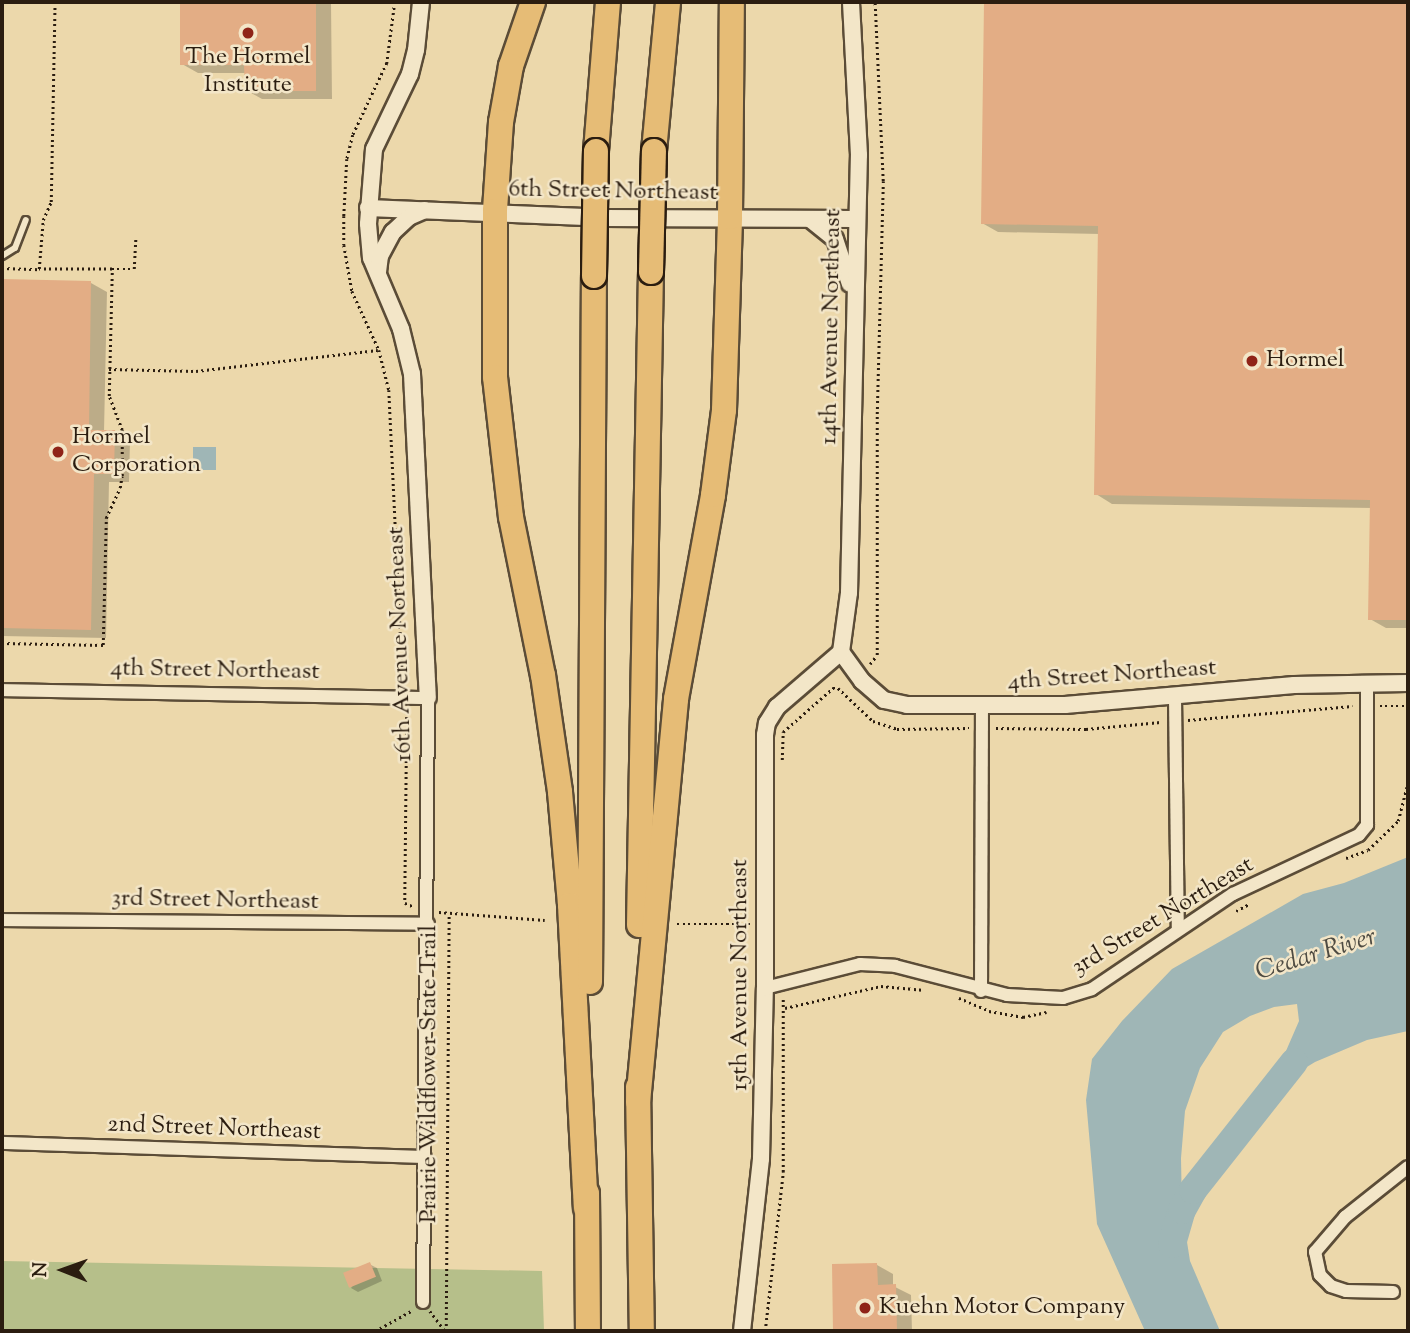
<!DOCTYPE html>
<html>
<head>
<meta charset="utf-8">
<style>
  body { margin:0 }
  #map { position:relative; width:1410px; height:1333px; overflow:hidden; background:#ecd8ab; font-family:"Sorts Mill Goudy",serif }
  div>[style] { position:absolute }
  .green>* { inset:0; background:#b6bf8a }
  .water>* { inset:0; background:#9fb6b6; transform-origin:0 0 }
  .shadow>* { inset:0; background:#0003 }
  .river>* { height:28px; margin:-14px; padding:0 14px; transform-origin:14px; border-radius:14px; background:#9fb6b6 }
  .building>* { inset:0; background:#e3ad85; transform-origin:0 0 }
  .path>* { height:2.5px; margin-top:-1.25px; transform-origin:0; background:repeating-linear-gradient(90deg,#2b1d10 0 2px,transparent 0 5.5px) }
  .roads { filter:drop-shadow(2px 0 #5b4c37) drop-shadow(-2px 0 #5b4c37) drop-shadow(0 2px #5b4c37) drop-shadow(0 -2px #5b4c37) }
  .service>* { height:6px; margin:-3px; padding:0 3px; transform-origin:3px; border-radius:3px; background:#f3e6c8 }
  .minor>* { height:12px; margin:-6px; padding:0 6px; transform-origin:6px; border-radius:6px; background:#f3e6c8 }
  .tertiary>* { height:16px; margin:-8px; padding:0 8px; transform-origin:8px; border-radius:8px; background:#f3e6c8 }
  .motorway>* { height:24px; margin:-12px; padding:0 12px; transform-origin:12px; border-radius:12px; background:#e6bc76 }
  .bridges { filter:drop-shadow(2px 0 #2b1d10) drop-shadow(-2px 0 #2b1d10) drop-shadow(0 2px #2b1d10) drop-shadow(0 -2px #2b1d10) }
  .motorway-bridge>* { height:24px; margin:-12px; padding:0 12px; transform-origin:12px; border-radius:12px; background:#e6bc76 }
  .dots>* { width:19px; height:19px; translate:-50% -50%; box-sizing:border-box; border:4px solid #f3e6c8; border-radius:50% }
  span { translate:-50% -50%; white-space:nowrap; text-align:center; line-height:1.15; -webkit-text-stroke:5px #f3e6c8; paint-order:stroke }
  .poi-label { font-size:24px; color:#2b1d10 }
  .left { translate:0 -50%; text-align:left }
  .street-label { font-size:24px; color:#2b1d10 }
  .water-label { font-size:26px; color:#4e4b42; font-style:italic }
  .frame { position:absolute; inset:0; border:4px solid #2b1d10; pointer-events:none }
  .north { position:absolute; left:28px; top:1235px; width:70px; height:70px; -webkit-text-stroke:5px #f3e6c8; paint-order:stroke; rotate:271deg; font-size:19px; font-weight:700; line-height:28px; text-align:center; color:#2b1d10 }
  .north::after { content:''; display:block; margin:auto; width:24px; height:32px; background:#2b1d10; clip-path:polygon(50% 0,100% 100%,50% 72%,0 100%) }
</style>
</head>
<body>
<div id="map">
  <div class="green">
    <i style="clip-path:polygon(2px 1261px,542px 1271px,544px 1331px,2px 1331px)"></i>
  </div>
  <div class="water">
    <i style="left:193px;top:447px;width:23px;height:23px"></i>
    <i style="clip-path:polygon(1408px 857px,1408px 1031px,1367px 1040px,1315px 1062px,1269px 1090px,1299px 1021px,1297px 1004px,1274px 1007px,1250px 1016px,1223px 1032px,1200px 1068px,1185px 1111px,1181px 1158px,1182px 1210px,1190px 1261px,1220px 1331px,1145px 1331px,1097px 1224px,1086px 1100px,1092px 1059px,1122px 1021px,1172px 969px,1303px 894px,1344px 883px)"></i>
  </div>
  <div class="shadow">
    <i style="clip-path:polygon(181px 2px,331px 2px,332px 99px,262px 99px,246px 90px,246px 73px,198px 73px,182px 64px)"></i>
    <i style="clip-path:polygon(986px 2px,1408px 2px,1408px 628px,1386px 628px,1370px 619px,1372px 508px,1112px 504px,1096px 494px,1100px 234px,998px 232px,982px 223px)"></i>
    <i style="clip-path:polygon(2px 281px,91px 283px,107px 292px,104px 432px,114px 432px,130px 441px,129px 482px,109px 482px,106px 638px,2px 636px)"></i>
    <i style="clip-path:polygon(369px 1264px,377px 1268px,382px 1281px,358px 1292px,351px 1288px)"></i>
    <i style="clip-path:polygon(877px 1265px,893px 1274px,893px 1286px,911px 1295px,912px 1331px,835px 1331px,834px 1266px)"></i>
  </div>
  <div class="river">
    <i style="left:1172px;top:1244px;width:35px;rotate:-74deg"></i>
    <i style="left:1182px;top:1210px;width:23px;rotate:-61deg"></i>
    <i style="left:1193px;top:1190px;width:163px;rotate:-51.7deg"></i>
  </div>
  <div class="building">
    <i style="clip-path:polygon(180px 2px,316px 2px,316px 91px,245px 91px,244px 65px,180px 65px)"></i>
    <i style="clip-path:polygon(984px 2px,1408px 2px,1408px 620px,1368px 620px,1370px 500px,1094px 495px,1098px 226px,981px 224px)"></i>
    <i style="clip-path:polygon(2px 279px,91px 281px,89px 430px,115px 430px,114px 474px,94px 474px,91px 630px,2px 628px)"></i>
    <i style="left:370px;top:1262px;width:16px;height:29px;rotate:68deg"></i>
    <i style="clip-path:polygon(877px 1263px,878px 1285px,896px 1284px,897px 1331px,833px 1331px,832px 1264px)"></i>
  </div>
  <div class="path">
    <i style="left:395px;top:2px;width:62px;rotate:97.5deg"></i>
    <i style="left:387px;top:63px;width:80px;rotate:115.3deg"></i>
    <i style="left:353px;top:135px;width:25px;rotate:104deg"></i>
    <i style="left:347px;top:159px;width:57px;rotate:93deg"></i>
    <i style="left:344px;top:216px;width:29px;rotate:90deg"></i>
    <i style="left:344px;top:245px;width:47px;rotate:80.1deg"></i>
    <i style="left:352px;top:291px;width:65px;rotate:65.4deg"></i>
    <i style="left:379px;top:350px;width:41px;rotate:76deg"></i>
    <i style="left:389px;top:390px;width:294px;rotate:87.3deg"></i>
    <i style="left:2px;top:268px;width:37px;rotate:2deg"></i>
    <i style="left:39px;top:269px;width:49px;rotate:-85.3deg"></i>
    <i style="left:43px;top:220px;width:20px;rotate:-66deg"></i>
    <i style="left:51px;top:202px;width:200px;rotate:-88.9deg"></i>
    <i style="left:112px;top:269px;width:22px"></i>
    <i style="left:134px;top:269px;width:33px;rotate:-87deg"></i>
    <i style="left:109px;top:369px;width:87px;rotate:1.3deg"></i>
    <i style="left:196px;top:371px;width:183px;rotate:-6.6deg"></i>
    <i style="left:2px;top:643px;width:101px;rotate:1.1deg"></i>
    <i style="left:103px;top:645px;width:127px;rotate:-88.6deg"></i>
    <i style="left:106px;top:518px;width:33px;rotate:-65deg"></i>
    <i style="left:120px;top:488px;width:12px;rotate:-81deg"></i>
    <i style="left:122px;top:476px;width:46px;rotate:-90deg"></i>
    <i style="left:122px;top:430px;width:36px;rotate:-111deg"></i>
    <i style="left:109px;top:396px;width:127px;rotate:-88.6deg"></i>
    <i style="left:112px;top:269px;width:73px;rotate:180deg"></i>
    <i style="left:870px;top:664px;width:11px;rotate:-52deg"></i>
    <i style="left:877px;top:655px;width:241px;rotate:-90deg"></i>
    <i style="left:877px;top:414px;width:233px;rotate:-88.5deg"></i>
    <i style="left:883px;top:181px;width:179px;rotate:-92.6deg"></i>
    <i style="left:1380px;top:706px;width:28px"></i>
    <i style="left:407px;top:711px;width:192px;rotate:90.6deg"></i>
    <i style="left:405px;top:903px;width:8px;rotate:23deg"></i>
    <i style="left:1188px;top:720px;width:165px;rotate:-4.9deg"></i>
    <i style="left:996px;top:728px;width:90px;rotate:0.6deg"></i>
    <i style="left:1086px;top:729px;width:75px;rotate:-5.3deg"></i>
    <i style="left:782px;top:760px;width:28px;rotate:-88deg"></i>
    <i style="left:783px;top:732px;width:67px;rotate:-41.3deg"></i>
    <i style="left:833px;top:688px;width:5px"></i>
    <i style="left:838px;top:688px;width:48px;rotate:43.3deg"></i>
    <i style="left:873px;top:721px;width:25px;rotate:18deg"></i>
    <i style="left:897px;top:729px;width:72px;rotate:-0.8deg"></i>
    <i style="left:1346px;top:858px;width:23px;rotate:-20deg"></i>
    <i style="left:1368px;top:850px;width:42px;rotate:-44deg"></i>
    <i style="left:1398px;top:821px;width:40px;rotate:-75.6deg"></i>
    <i style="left:1236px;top:911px;width:15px;rotate:-28deg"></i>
    <i style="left:439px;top:912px;width:106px;rotate:4.3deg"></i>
    <i style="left:677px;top:924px;width:73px"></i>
    <i style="left:959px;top:998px;width:33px;rotate:23deg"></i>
    <i style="left:989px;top:1011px;width:35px;rotate:10deg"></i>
    <i style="left:1023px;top:1017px;width:24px;rotate:-12deg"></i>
    <i style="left:785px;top:1008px;width:98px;rotate:-12.9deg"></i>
    <i style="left:881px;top:986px;width:44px;rotate:5.2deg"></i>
    <i style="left:430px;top:1311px;width:25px;rotate:53deg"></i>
    <i style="left:375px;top:1331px;width:43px;rotate:-28.9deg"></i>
    <i style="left:446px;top:1331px;width:416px;rotate:-89.6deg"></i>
    <i style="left:765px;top:1331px;width:160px;rotate:-83.5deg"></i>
    <i style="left:783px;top:1172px;width:175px;rotate:-90deg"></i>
  </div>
  <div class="roads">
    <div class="service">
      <i style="left:2px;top:256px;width:15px;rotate:-32deg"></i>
      <i style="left:15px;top:248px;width:30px;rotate:-69deg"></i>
    </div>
    <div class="minor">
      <i style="left:2px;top:690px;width:426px;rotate:1.1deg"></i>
      <i style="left:428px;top:698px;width:604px;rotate:90.47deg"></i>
      <i style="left:1175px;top:698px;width:232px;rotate:89.3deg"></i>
      <i style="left:2px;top:920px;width:426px;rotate:0.5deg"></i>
      <i style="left:765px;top:988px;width:98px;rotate:-14.2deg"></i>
      <i style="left:860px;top:964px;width:35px;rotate:3deg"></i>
      <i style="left:895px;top:966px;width:116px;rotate:14.5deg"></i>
      <i style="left:1007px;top:995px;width:56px;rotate:3.1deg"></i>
      <i style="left:1063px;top:998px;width:30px;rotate:-17deg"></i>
      <i style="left:1092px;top:989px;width:170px;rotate:-34deg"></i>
      <i style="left:1233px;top:894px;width:139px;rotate:-25.1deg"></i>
      <i style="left:1359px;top:835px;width:13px;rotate:-51deg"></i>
      <i style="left:1367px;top:825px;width:143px;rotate:-90deg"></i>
      <i style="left:981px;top:991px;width:284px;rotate:-89.8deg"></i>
      <i style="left:2px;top:1143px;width:423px;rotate:1.9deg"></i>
      <i style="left:1393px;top:1292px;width:47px;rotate:-178.8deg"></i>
      <i style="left:1346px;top:1291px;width:16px;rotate:-162deg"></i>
      <i style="left:1331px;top:1286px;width:16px;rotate:-135deg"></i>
      <i style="left:1320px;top:1275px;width:24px;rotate:-102deg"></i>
      <i style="left:1315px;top:1252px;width:46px;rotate:-49.4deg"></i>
      <i style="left:1345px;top:1217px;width:80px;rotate:-38.4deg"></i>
    </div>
    <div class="tertiary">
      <i style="left:421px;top:2px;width:48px;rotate:95.9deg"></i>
      <i style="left:416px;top:50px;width:25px;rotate:104deg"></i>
      <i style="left:410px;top:74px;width:83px;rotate:115.6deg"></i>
      <i style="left:374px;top:149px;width:75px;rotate:94.6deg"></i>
      <i style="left:368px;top:224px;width:34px;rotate:85deg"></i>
      <i style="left:371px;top:258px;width:77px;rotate:67.1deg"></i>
      <i style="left:401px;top:329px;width:46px;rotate:76.3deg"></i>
      <i style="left:412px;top:374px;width:324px;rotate:87.2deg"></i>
      <i style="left:368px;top:208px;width:235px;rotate:2.4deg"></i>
      <i style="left:603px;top:218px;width:254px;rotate:0.2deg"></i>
      <i style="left:810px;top:219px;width:32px;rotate:39deg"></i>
      <i style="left:835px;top:239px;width:47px;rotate:71.6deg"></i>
      <i style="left:378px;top:272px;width:16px;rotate:-83deg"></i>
      <i style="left:380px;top:256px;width:27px;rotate:-62deg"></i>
      <i style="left:393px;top:232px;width:22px;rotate:-43deg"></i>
      <i style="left:409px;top:217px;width:17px;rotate:-24deg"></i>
      <i style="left:841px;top:652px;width:60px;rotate:-82.3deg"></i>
      <i style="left:849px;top:593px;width:438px;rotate:-88.7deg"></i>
      <i style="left:859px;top:155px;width:153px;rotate:-93deg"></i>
      <i style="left:841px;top:652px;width:36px;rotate:54deg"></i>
      <i style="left:862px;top:681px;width:29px;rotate:41deg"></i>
      <i style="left:884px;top:700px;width:24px;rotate:12deg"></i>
      <i style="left:907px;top:705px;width:158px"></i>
      <i style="left:1065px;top:705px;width:230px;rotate:-5deg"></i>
      <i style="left:1294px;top:685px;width:114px;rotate:-1deg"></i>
      <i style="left:742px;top:1331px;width:173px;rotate:-83.7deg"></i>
      <i style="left:761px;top:1159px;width:171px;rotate:-88.7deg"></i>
      <i style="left:765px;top:988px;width:253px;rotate:-90deg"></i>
      <i style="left:765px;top:735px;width:12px;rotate:-81deg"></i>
      <i style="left:767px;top:723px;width:19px;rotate:-58deg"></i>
      <i style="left:777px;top:707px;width:84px;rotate:-40.7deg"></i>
    </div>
    <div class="motorway">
      <i style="left:533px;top:2px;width:68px;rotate:109deg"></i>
      <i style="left:511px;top:66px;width:57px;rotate:100.1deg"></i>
      <i style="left:501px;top:122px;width:89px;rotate:93.9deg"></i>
      <i style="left:495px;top:211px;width:166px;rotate:90deg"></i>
      <i style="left:495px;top:377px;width:141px;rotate:83.5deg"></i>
      <i style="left:511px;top:517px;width:161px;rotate:78.6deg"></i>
      <i style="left:543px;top:675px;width:118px;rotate:81.7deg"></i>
      <i style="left:560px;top:792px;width:113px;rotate:84.9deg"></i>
      <i style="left:570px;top:905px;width:303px;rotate:87deg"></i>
      <i style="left:596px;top:151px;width:149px;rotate:-85.4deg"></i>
      <i style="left:654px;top:151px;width:150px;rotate:-84.6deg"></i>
      <i style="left:639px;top:925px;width:653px;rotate:-88.95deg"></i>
      <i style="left:590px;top:982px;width:706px;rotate:-89.68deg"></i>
      <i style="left:638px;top:1087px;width:244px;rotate:89.1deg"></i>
      <i style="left:638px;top:1102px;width:405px;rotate:-84.6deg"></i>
      <i style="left:676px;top:699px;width:207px;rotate:-79.7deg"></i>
      <i style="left:713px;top:495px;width:86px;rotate:-82.6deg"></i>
      <i style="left:724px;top:410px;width:193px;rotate:-88.2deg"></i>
      <i style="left:730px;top:217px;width:215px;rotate:-89.5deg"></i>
      <i style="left:587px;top:1193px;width:138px;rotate:89.6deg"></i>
    </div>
  </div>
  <div class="bridges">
    <div class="motorway-bridge">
      <i style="left:651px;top:272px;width:121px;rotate:-88.6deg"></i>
      <i style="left:594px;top:276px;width:125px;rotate:-89.1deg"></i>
    </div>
  </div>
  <div class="dots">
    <i style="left:248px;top:33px;background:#8f2418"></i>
    <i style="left:1252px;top:361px;background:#8f2418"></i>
    <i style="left:58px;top:452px;background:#8f2418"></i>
    <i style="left:865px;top:1308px;background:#8f2418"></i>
  </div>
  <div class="poi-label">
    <span style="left:248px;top:72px">The Hormel<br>Institute</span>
    <span class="left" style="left:1266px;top:361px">Hormel</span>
    <span class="left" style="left:72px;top:452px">Hormel<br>Corporation</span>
    <span class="left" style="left:879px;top:1308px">Kuehn Motor Company</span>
  </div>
  <div class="street-label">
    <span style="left:613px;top:192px;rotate:1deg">6th Street Northeast</span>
    <span style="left:832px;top:327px;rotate:-89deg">14th Avenue Northeast</span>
    <span style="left:401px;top:644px;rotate:-92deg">16th Avenue Northeast</span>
    <span style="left:215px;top:671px;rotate:1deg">4th Street Northeast</span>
    <span style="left:1112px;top:676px;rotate:-4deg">4th Street Northeast</span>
    <span style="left:215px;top:901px;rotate:1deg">3rd Street Northeast</span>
    <span style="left:1163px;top:917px;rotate:-31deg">3rd Street Northeast</span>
    <span style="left:741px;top:975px;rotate:-90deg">15th Avenue Northeast</span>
    <span style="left:430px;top:1074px;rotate:-90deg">Prairie Wildflower State Trail</span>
    <span style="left:214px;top:1129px;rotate:2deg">2nd Street Northeast</span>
  </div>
  <div class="water-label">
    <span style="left:1316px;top:955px;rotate:-17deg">Cedar River</span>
  </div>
  <div class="frame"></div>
  <div class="north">N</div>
</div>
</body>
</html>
